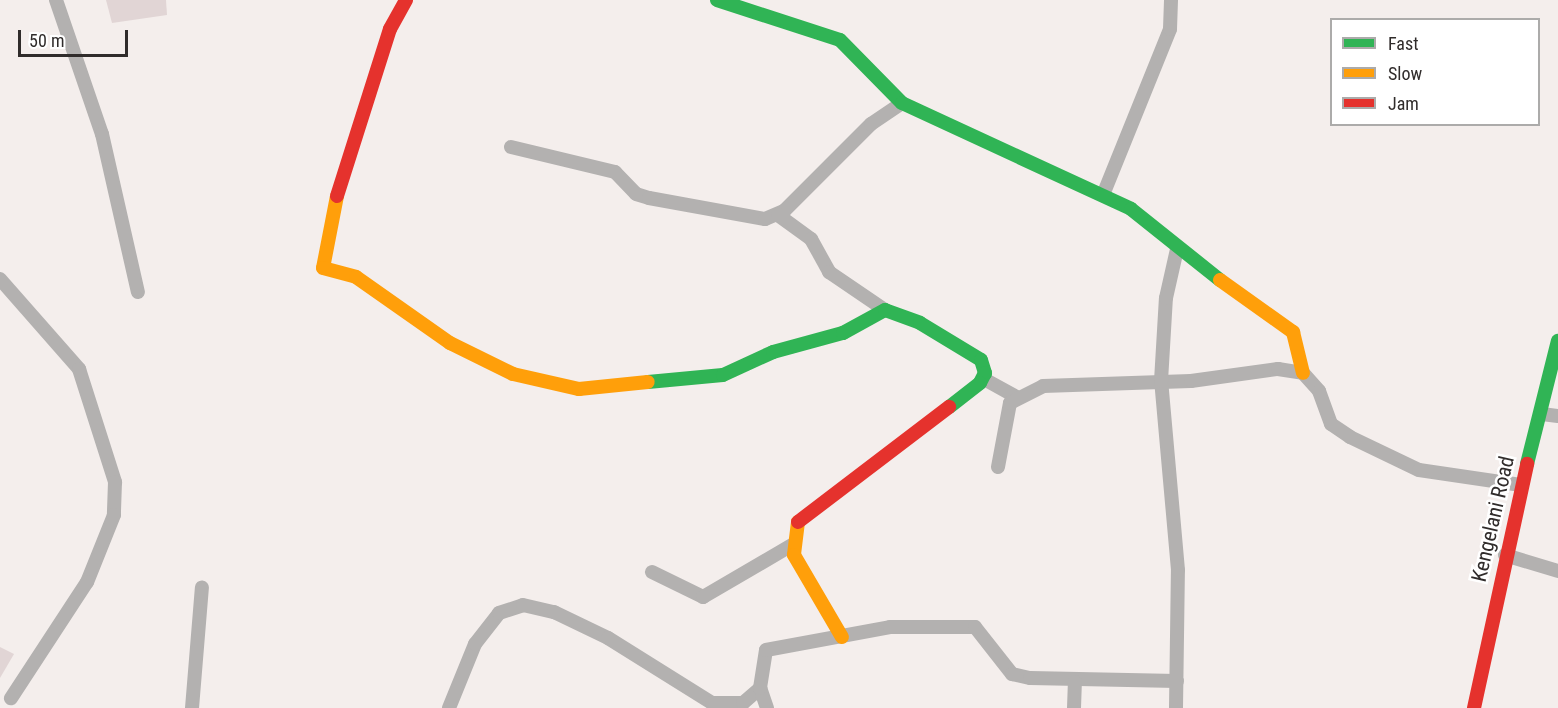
<!DOCTYPE html>
<html>
<head>
<meta charset="utf-8">
<style>
  body { margin:0 }
  #map { position:relative; width:1558px; height:708px; overflow:hidden; background:#f4eeec; font-family:"Roboto Condensed",sans-serif }
  div>[style] { position:absolute }
  .building>* { inset:0; background:#e1d5d5 }
  .street>* { height:14px; margin:-7px; padding:0 7px; transform-origin:7px; border-radius:7px; background:#b3b1b0 }
  .fast>* { height:14px; margin:-7px; padding:0 7px; transform-origin:7px; border-radius:7px; background:#30b455 }
  .slow>* { height:14px; margin:-7px; padding:0 7px; transform-origin:7px; border-radius:7px; background:#ff9f0a }
  .jam>* { height:14px; margin:-7px; padding:0 7px; transform-origin:7px; border-radius:7px; background:#e5322d }
  span { translate:-50% -50%; white-space:nowrap; text-align:center; line-height:1.15; -webkit-text-stroke:5px #fff; paint-order:stroke }
  .street-label { font-size:21px; color:#302c2b }
  .legend { position:absolute; left:1330px; top:18px; width:210px; height:108px; box-sizing:border-box; background:#fff; border:2px solid #acabaa; margin:0; padding:8px 10px; list-style:none; font-size:18px; color:#302c2b }
  .legend li { display:flex; align-items:center; gap:12px; height:30px }
  .legend b { width:30px; border:2px solid #acabaa }
  .scale { position:absolute; left:18px; top:30px; width:110px; height:27px; box-sizing:border-box; border:3px solid #302c2b; border-top:0; padding-left:8px; font-size:18px; line-height:21px; white-space:nowrap; color:#302c2b; -webkit-text-stroke:4px #fff; paint-order:stroke }
</style>
</head>
<body>
<div id="map">
  <div class="building">
    <i style="clip-path:polygon(106px 0,166px 0,167px 15px,112px 23px)"></i>
    <i style="clip-path:polygon(0 647px,14px 654px,0 678px)"></i>
  </div>
  <div class="street">
    <i style="left:56px;top:0;width:142px;rotate:71.1deg"></i>
    <i style="left:102px;top:134px;width:162px;rotate:77.2deg"></i>
    <i style="left:511px;top:147px;width:107px;rotate:13.5deg"></i>
    <i style="left:615px;top:172px;width:30px;rotate:46deg"></i>
    <i style="left:636px;top:194px;width:14px;rotate:17deg"></i>
    <i style="left:649px;top:198px;width:118px;rotate:10.3deg"></i>
    <i style="left:765px;top:219px;width:21px;rotate:-23deg"></i>
    <i style="left:784px;top:211px;width:123px;rotate:-45deg"></i>
    <i style="left:871px;top:124px;width:37px;rotate:-34deg"></i>
    <i style="left:1103px;top:195px;width:179px;rotate:-68deg"></i>
    <i style="left:1170px;top:29px;width:29px;rotate:-88deg"></i>
    <i style="left:778px;top:215px;width:41px;rotate:36deg"></i>
    <i style="left:811px;top:239px;width:38px;rotate:61deg"></i>
    <i style="left:829px;top:272px;width:68px;rotate:34.2deg"></i>
    <i style="left:0;top:279px;width:120px;rotate:48.7deg"></i>
    <i style="left:79px;top:369px;width:119px;rotate:72.3deg"></i>
    <i style="left:115px;top:482px;width:33px;rotate:92deg"></i>
    <i style="left:114px;top:515px;width:72px;rotate:111.9deg"></i>
    <i style="left:87px;top:582px;width:139px;rotate:123.2deg"></i>
    <i style="left:984px;top:379px;width:37px;rotate:29deg"></i>
    <i style="left:1542px;top:414px;width:16px;rotate:7deg"></i>
    <i style="left:998px;top:467px;width:65px;rotate:-79.4deg"></i>
    <i style="left:1010px;top:403px;width:37px;rotate:-27deg"></i>
    <i style="left:1043px;top:386px;width:148px;rotate:-1.9deg"></i>
    <i style="left:1191px;top:381px;width:88px;rotate:-7.9deg"></i>
    <i style="left:1278px;top:369px;width:25px;rotate:9deg"></i>
    <i style="left:1303px;top:373px;width:24px;rotate:48deg"></i>
    <i style="left:1319px;top:391px;width:35px;rotate:70deg"></i>
    <i style="left:1331px;top:424px;width:23px;rotate:34deg"></i>
    <i style="left:1350px;top:437px;width:76px;rotate:25.6deg"></i>
    <i style="left:1419px;top:470px;width:103px;rotate:8.4deg"></i>
    <i style="left:1505px;top:555px;width:55px;rotate:16.8deg"></i>
    <i style="left:652px;top:572px;width:57px;rotate:26.1deg"></i>
    <i style="left:703px;top:597px;width:103px;rotate:-30.3deg"></i>
    <i style="left:192px;top:708px;width:121px;rotate:-85.3deg"></i>
    <i style="left:449px;top:708px;width:69px;rotate:-67.9deg"></i>
    <i style="left:475px;top:644px;width:39px;rotate:-52deg"></i>
    <i style="left:499px;top:613px;width:25px;rotate:-18deg"></i>
    <i style="left:523px;top:605px;width:32px;rotate:13deg"></i>
    <i style="left:554px;top:612px;width:60px;rotate:25.7deg"></i>
    <i style="left:608px;top:638px;width:123px;rotate:32deg"></i>
    <i style="left:712px;top:703px;width:31px"></i>
    <i style="left:743px;top:703px;width:23px;rotate:-41deg"></i>
    <i style="left:767px;top:708px;width:21px;rotate:-109deg"></i>
    <i style="left:760px;top:688px;width:38px;rotate:-81deg"></i>
    <i style="left:766px;top:650px;width:126px;rotate:-10.5deg"></i>
    <i style="left:890px;top:627px;width:85px"></i>
    <i style="left:975px;top:627px;width:60px;rotate:51.8deg"></i>
    <i style="left:1012px;top:674px;width:18px;rotate:13deg"></i>
    <i style="left:1030px;top:678px;width:147px;rotate:1.2deg"></i>
    <i style="left:1074px;top:708px;width:26px;rotate:-88deg"></i>
    <i style="left:1176px;top:708px;width:138px;rotate:-89.2deg"></i>
    <i style="left:1178px;top:570px;width:190px;rotate:-95.1deg"></i>
    <i style="left:1161px;top:381px;width:83px;rotate:-86.6deg"></i>
    <i style="left:1166px;top:298px;width:50px;rotate:-77.3deg"></i>
  </div>
  <div class="fast">
    <i style="left:717px;top:0;width:129px;rotate:18deg"></i>
    <i style="left:840px;top:40px;width:88px;rotate:45.5deg"></i>
    <i style="left:902px;top:103px;width:252px;rotate:24.8deg"></i>
    <i style="left:1131px;top:209px;width:114px;rotate:38.6deg"></i>
    <i style="left:648px;top:382px;width:75px;rotate:-5.3deg"></i>
    <i style="left:723px;top:375px;width:55px;rotate:-24.7deg"></i>
    <i style="left:773px;top:352px;width:73px;rotate:-15.2deg"></i>
    <i style="left:843px;top:333px;width:48px;rotate:-28.7deg"></i>
    <i style="left:885px;top:310px;width:37px;rotate:20deg"></i>
    <i style="left:920px;top:323px;width:71px;rotate:31.2deg"></i>
    <i style="left:981px;top:360px;width:14px;rotate:73deg"></i>
    <i style="left:985px;top:373px;width:11px;rotate:117deg"></i>
    <i style="left:980px;top:383px;width:39px;rotate:142deg"></i>
    <i style="left:1527px;top:464px;width:127px;rotate:-75.9deg"></i>
  </div>
  <div class="slow">
    <i style="left:337px;top:196px;width:73px;rotate:101deg"></i>
    <i style="left:323px;top:268px;width:34px;rotate:15deg"></i>
    <i style="left:356px;top:277px;width:115px;rotate:35.1deg"></i>
    <i style="left:450px;top:343px;width:70px;rotate:26.2deg"></i>
    <i style="left:513px;top:374px;width:68px;rotate:12.8deg"></i>
    <i style="left:579px;top:389px;width:69px;rotate:-5.8deg"></i>
    <i style="left:1220px;top:280px;width:90px;rotate:35.5deg"></i>
    <i style="left:1293px;top:332px;width:42px;rotate:76.3deg"></i>
    <i style="left:798px;top:522px;width:33px;rotate:97deg"></i>
    <i style="left:794px;top:555px;width:95px;rotate:59.7deg"></i>
  </div>
  <div class="jam">
    <i style="left:337px;top:196px;width:175px;rotate:-72.4deg"></i>
    <i style="left:390px;top:29px;width:33px;rotate:-61deg"></i>
    <i style="left:798px;top:522px;width:190px;rotate:-37.3deg"></i>
    <i style="left:1474px;top:708px;width:250px;rotate:-77.7deg"></i>
  </div>
  <div class="street-label">
    <span style="left:1493px;top:519px;rotate:-77deg">Kengelani Road</span>
  </div>
  <ul class="legend">
  <li><b style="height:8px;background:#30b455"></b>Fast</li>
  <li><b style="height:8px;background:#ff9f0a"></b>Slow</li>
  <li><b style="height:8px;background:#e5322d"></b>Jam</li>
  </ul>
  <div class="scale">50 m</div>
</div>
</body>
</html>
